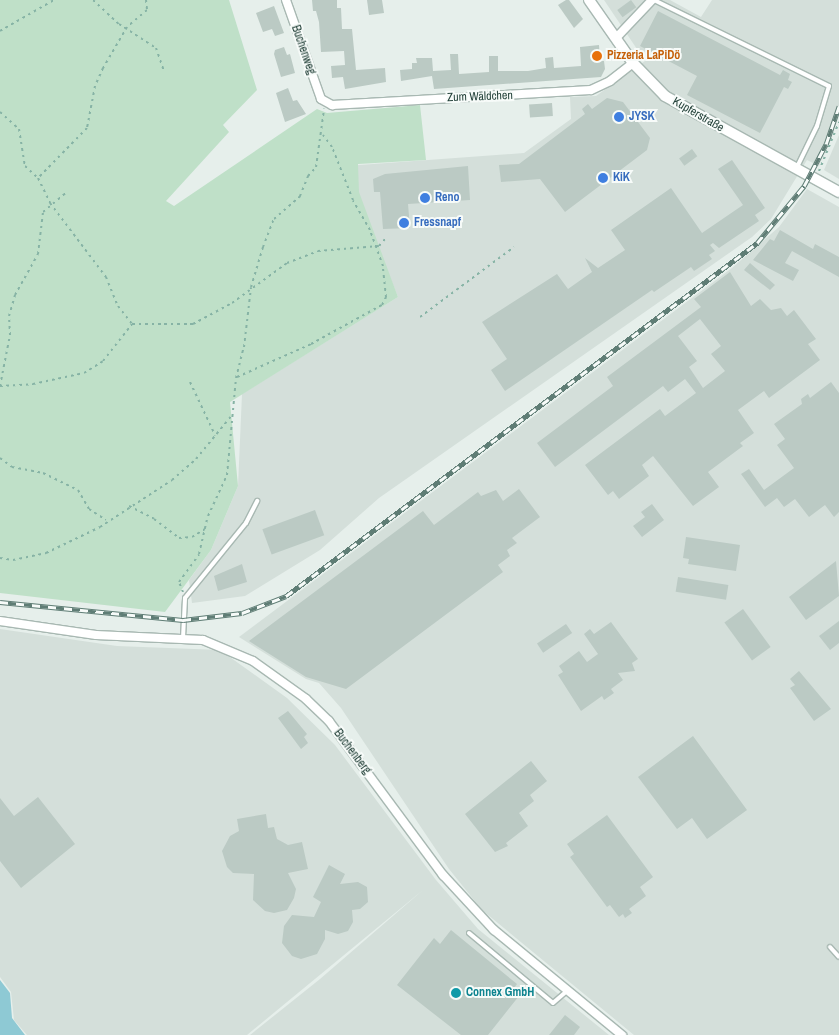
<!DOCTYPE html>
<html>
<head>
<meta charset="utf-8">
<style>
  body { margin:0 }
  #map { position:relative; width:839px; height:1035px; overflow:hidden; background:#e6efeb; font-family:"Archivo Narrow",sans-serif }
  div>[style] { position:absolute }
  .built>* { inset:0; background:#d4dfda }
  .green>* { inset:0; background:#bfe0c8 }
  .water>* { inset:0; background:#8ec9d4 }
  .building>* { inset:0; background:#bbcac4; transform-origin:0 0 }
  .path>* { height:2px; margin-top:-1px; transform-origin:0; background:repeating-linear-gradient(90deg,#86b3a5 0 2.5px,transparent 0 6.5px) }
  .roads { filter:drop-shadow(1px 0 #a8b8b2) drop-shadow(-1px 0 #a8b8b2) drop-shadow(0 1px #a8b8b2) drop-shadow(0 -1px #a8b8b2) }
  .lane>* { height:4px; margin:-2px; padding:0 2px; transform-origin:2px; border-radius:2px; background:#fff }
  .street>* { height:8px; margin:-4px; padding:0 4px; transform-origin:4px; border-radius:4px; background:#fff }
  .secondary>* { height:10px; margin:-5px; padding:0 5px; transform-origin:5px; border-radius:5px; background:#fff }
  .rail>* { height:4.5px; margin-top:-2.25px; transform-origin:0; background:repeating-linear-gradient(90deg,#f7fbf9 0 8px,#5f7d75 0 16px); box-sizing:border-box; border-block:1px solid #5f7d75 }
  .dots>* { width:14px; height:14px; translate:-50% -50%; box-sizing:border-box; border:2px solid #f7fbf9; border-radius:50% }
  span { translate:-50% -50%; white-space:nowrap; text-align:center; line-height:1.15; -webkit-text-stroke:4px #f7fbf9; paint-order:stroke }
  .street-label { font-size:12px; color:#24423a }
  .food-label { font-size:12px; color:#c56008; font-weight:700 }
  .left { translate:0 -50%; text-align:left }
  .shop-label { font-size:12px; color:#366cbe; font-weight:700 }
  .culture-label { font-size:12px; color:#0d838f; font-weight:700 }
</style>
</head>
<body>
<div id="map">
  <div class="built">
    <i style="clip-path:polygon(604px 0,670px 0,701px 17px,712px 0,839px 0,839px 113px,819px 166px,807px 160px,771px 219px,752px 237px,379px 498px,320px 550px,245px 596px,192px 603px,189px 580px,211px 550px,238px 486px,242px 394px,398px 297px,346px 166px,524px 153px,571px 119px,570px 97px,596px 96px,645px 61px)"></i>
    <i style="clip-path:polygon(839px 135px,839px 179px,824px 170px)"></i>
    <i style="clip-path:polygon(807px 189px,839px 207px,839px 1035px,634px 1035px,482px 910px,449px 869px,341px 708px,319px 683px,306px 679px,239px 637px,732px 268px,779px 227px)"></i>
    <i style="clip-path:polygon(0 629px,117px 646px,220px 650px,287px 698px,335px 745px,436px 880px,478px 929px,609px 1035px,250px 1035px,320px 979px,423px 890px,247px 1035px,27px 1035px,14px 1020px,11px 992px,0 977px)"></i>
  </div>
  <div class="green">
    <i style="clip-path:polygon(0 0,229px 0,257px 90px,223px 125px,229px 132px,166px 201px,174px 206px,317px 109px,327px 113px,420px 105px,426px 160px,358px 164px,359px 192px,398px 297px,230px 402px,238px 486px,211px 550px,165px 612px,0 593px)"></i>
  </div>
  <div class="water">
    <i style="clip-path:polygon(0 980px,10px 993px,12px 1018px,25px 1035px,0 1035px)"></i>
  </div>
  <div class="building">
    <i style="clip-path:polygon(312px 0,337px 0,337px 8px,341px 8px,342px 29px,352px 29px,356px 70px,385px 68px,386px 82px,345px 89px,343px 77px,332px 78px,331px 66px,345px 65px,344px 51px,321px 52px,319px 22px,316px 11px,313px 11px)"></i>
    <i style="clip-path:polygon(367px 0,382px 0,384px 13px,369px 15px)"></i>
    <i style="clip-path:polygon(566px 0,569px 0,583px 19px,574px 28px,558px 5px)"></i>
    <i style="left:631px;top:0;width:9px;height:17px;rotate:54deg"></i>
    <i style="clip-path:polygon(274px 6px,284px 33px,275px 36px,272px 29px,263px 32px,256px 13px)"></i>
    <i style="clip-path:polygon(658px 11px,780px 75px,783px 70px,790px 74px,788px 80px,792px 82px,788px 89px,784px 87px,760px 133px,687px 95px,697px 76px,640px 46px)"></i>
    <i style="clip-path:polygon(599px 45px,600px 61px,604px 61px,605px 69px,601px 77px,434px 89px,432px 76px,401px 81px,400px 70px,412px 69px,412px 63px,417px 63px,416px 58px,432px 58px,433px 71px,451px 70px,450px 54px,458px 54px,459px 74px,489px 72px,489px 56px,498px 56px,498px 71px,528px 71px,546px 68px,545px 58px,553px 57px,554px 68px,581px 66px,580px 47px)"></i>
    <i style="clip-path:polygon(284px 47px,287px 55px,290px 54px,295px 73px,281px 77px,274px 54px,275px 50px)"></i>
    <i style="clip-path:polygon(288px 88px,293px 101px,297px 100px,306px 114px,285px 122px,276px 93px)"></i>
    <i style="clip-path:polygon(607px 98px,623px 102px,650px 138px,647px 150px,565px 212px,540px 179px,501px 182px,499px 165px,519px 164px,585px 114px,582px 109px,588px 104px,592px 109px)"></i>
    <i style="left:552px;top:103px;width:13px;height:23px;rotate:86deg"></i>
    <i style="left:692px;top:149px;width:9px;height:16px;rotate:54deg"></i>
    <i style="clip-path:polygon(732px 160px,765px 208px,755px 215px,759px 221px,719px 248px,713px 243px,710px 245px,715px 251px,709px 255px,712px 259px,694px 271px,691px 267px,654px 292px,652px 290px,505px 391px,491px 370px,507px 359px,482px 322px,557px 274px,568px 289px,592px 272px,585px 258px,598px 268px,625px 250px,611px 230px,671px 188px,702px 233px,743px 205px,718px 169px)"></i>
    <i style="clip-path:polygon(468px 166px,470px 200px,408px 204px,410px 228px,383px 229px,380px 192px,374px 192px,373px 179px,385px 174px)"></i>
    <i style="clip-path:polygon(780px 230px,813px 249px,815px 244px,839px 257px,839px 277px,792px 251px,785px 263px,799px 270px,793px 281px,753px 260px,770px 239px,774px 241px)"></i>
    <i style="clip-path:polygon(750px 263px,775px 285px,770px 290px,744px 270px)"></i>
    <i style="clip-path:polygon(evenodd,730px 272px,751px 306px,760px 299px,771px 310px,781px 308px,787px 316px,794px 310px,816px 339px,808px 344px,820px 360px,769px 398px,764px 391px,738px 410px,754px 433px,740px 443px,743px 446px,708px 472px,719px 487px,693px 506px,653px 456px,642px 465px,649px 476px,619px 499px,613px 491px,608px 495px,585px 465px,660px 409px,665px 416px,696px 393px,685px 379px,668px 392px,663px 386px,555px 467px,537px 443px,613px 386px,607px 377px,701px 307px,694px 299px,730px 272px,700px 319px,721px 346px,711px 354px,725px 371px,703px 388px,689px 367px,697px 361px,678px 336px,700px 319px)"></i>
    <i style="clip-path:polygon(831px 382px,839px 393px,839px 512px,834px 517px,825px 505px,809px 517px,795px 499px,784px 507px,777px 498px,765px 507px,741px 474px,749px 469px,764px 490px,794px 468px,777px 445px,785px 439px,774px 424px,802px 404px,801px 399px,808px 394px,810px 398px)"></i>
    <i style="clip-path:polygon(519px 489px,540px 517px,512px 538px,517px 543px,507px 550px,510px 556px,498px 565px,503px 572px,346px 689px,306px 677px,249px 641px,423px 511px,434px 525px,478px 492px,481px 496px,496px 490px,503px 501px)"></i>
    <i style="clip-path:polygon(652px 504px,664px 520px,642px 537px,633px 526px,645px 517px,641px 512px)"></i>
    <i style="left:315px;top:510px;width:27px;height:56px;rotate:70deg"></i>
    <i style="clip-path:polygon(686px 537px,740px 545px,736px 571px,688px 564px,689px 559px,683px 558px)"></i>
    <i style="clip-path:polygon(836px 561px,839px 596px,806px 620px,789px 597px)"></i>
    <i style="clip-path:polygon(242px 564px,247px 582px,218px 591px,214px 576px)"></i>
    <i style="left:678px;top:577px;width:51px;height:15px;rotate:9deg"></i>
    <i style="left:743px;top:609px;width:47px;height:23px;rotate:54deg"></i>
    <i style="clip-path:polygon(839px 621px,839px 643px,830px 650px,819px 636px)"></i>
    <i style="clip-path:polygon(611px 622px,638px 659px,632px 663px,635px 671px,618px 673px,623px 680px,611px 689px,614px 693px,604px 700px,602px 696px,581px 711px,558px 675px,563px 672px,559px 666px,579px 651px,587px 662px,598px 654px,584px 634px,590px 629px,594px 634px)"></i>
    <i style="left:566px;top:624px;width:11px;height:35px;rotate:56deg"></i>
    <i style="clip-path:polygon(799px 671px,831px 709px,814px 721px,790px 688px,795px 685px,790px 679px)"></i>
    <i style="clip-path:polygon(288px 711px,307px 734px,304px 737px,308px 743px,301px 749px,278px 718px)"></i>
    <i style="clip-path:polygon(693px 736px,747px 810px,707px 839px,692px 818px,677px 829px,638px 777px)"></i>
    <i style="clip-path:polygon(531px 761px,547px 781px,530px 795px,534px 801px,519px 813px,528px 826px,506px 843px,508px 846px,495px 852px,465px 814px)"></i>
    <i style="clip-path:polygon(38px 797px,75px 844px,21px 888px,0 861px,0 798px,14px 816px)"></i>
    <i style="clip-path:polygon(266px 814px,268px 828px,274px 827px,277px 839px,288px 845px,302px 842px,308px 869px,288px 873px,296px 889px,294px 898px,287px 910px,274px 913px,265px 911px,253px 900px,254px 874px,233px 873px,227px 867px,222px 851px,230px 836px,239px 831px,237px 819px)"></i>
    <i style="clip-path:polygon(607px 815px,653px 877px,640px 887px,646px 896px,629px 909px,632px 913px,625px 918px,623px 914px,619px 917px,610px 905px,607px 907px,570px 857px,574px 854px,567px 844px)"></i>
    <i style="clip-path:polygon(329px 865px,345px 874px,340px 884px,358px 882px,367px 887px,368px 902px,360px 909px,352px 910px,353px 922px,348px 931px,338px 934px,325px 930px,325px 939px,317px 954px,301px 959px,292px 956px,282px 943px,284px 926px,292px 915px,314px 917px,321px 902px,313px 897px)"></i>
    <i style="clip-path:polygon(451px 930px,517px 984px,512px 991px,519px 996px,488px 1035px,461px 1035px,397px 985px,434px 938px,440px 944px)"></i>
    <i style="clip-path:polygon(565px 1015px,580px 1027px,574px 1035px,549px 1035px)"></i>
  </div>
  <div class="path">
    <i style="left:93px;top:0;width:35px;rotate:43deg"></i>
    <i style="left:119px;top:24px;width:44px;rotate:33deg"></i>
    <i style="left:156px;top:48px;width:24px;rotate:71deg"></i>
    <i style="left:146px;top:0;width:10px;rotate:84deg"></i>
    <i style="left:147px;top:10px;width:26px;rotate:140deg"></i>
    <i style="left:127px;top:27px;width:48px;rotate:120.3deg"></i>
    <i style="left:103px;top:68px;width:20px;rotate:114deg"></i>
    <i style="left:95px;top:86px;width:43px;rotate:100.8deg"></i>
    <i style="left:87px;top:128px;width:70px;rotate:134.4deg"></i>
    <i style="left:38px;top:178px;width:28px;rotate:64deg"></i>
    <i style="left:50px;top:203px;width:93px;rotate:52.9deg"></i>
    <i style="left:106px;top:277px;width:31px;rotate:68deg"></i>
    <i style="left:118px;top:306px;width:23px;rotate:52deg"></i>
    <i style="left:132px;top:324px;width:61px"></i>
    <i style="left:193px;top:324px;width:44px;rotate:-28.3deg"></i>
    <i style="left:232px;top:303px;width:68px;rotate:-36deg"></i>
    <i style="left:287px;top:263px;width:33px;rotate:-21deg"></i>
    <i style="left:318px;top:251px;width:61px;rotate:-4.7deg"></i>
    <i style="left:379px;top:246px;width:9px;rotate:-49deg"></i>
    <i style="left:0;top:31px;width:62px;rotate:-29.9deg"></i>
    <i style="left:0;top:112px;width:25px;rotate:42deg"></i>
    <i style="left:19px;top:129px;width:37px;rotate:81deg"></i>
    <i style="left:25px;top:166px;width:18px;rotate:43deg"></i>
    <i style="left:819px;top:171px;width:53px;rotate:-67.8deg"></i>
    <i style="left:420px;top:317px;width:117px;rotate:-36.7deg"></i>
    <i style="left:237px;top:377px;width:81px;rotate:-24deg"></i>
    <i style="left:311px;top:344px;width:81px;rotate:-28.8deg"></i>
    <i style="left:382px;top:305px;width:9px;rotate:-63deg"></i>
    <i style="left:386px;top:297px;width:31px;rotate:-96deg"></i>
    <i style="left:383px;top:266px;width:38px;rotate:-110deg"></i>
    <i style="left:370px;top:230px;width:34px;rotate:-120deg"></i>
    <i style="left:353px;top:200px;width:57px;rotate:-111.6deg"></i>
    <i style="left:332px;top:147px;width:15px;rotate:-127deg"></i>
    <i style="left:190px;top:382px;width:59px;rotate:64.7deg"></i>
    <i style="left:0;top:386px;width:52px;rotate:-78.9deg"></i>
    <i style="left:10px;top:335px;width:19px;rotate:-93deg"></i>
    <i style="left:9px;top:316px;width:22px;rotate:-74deg"></i>
    <i style="left:15px;top:295px;width:47px;rotate:-60.7deg"></i>
    <i style="left:38px;top:254px;width:42px;rotate:-83.2deg"></i>
    <i style="left:43px;top:212px;width:30px;rotate:-40deg"></i>
    <i style="left:0;top:386px;width:33px;rotate:-3deg"></i>
    <i style="left:33px;top:384px;width:52px;rotate:-12.2deg"></i>
    <i style="left:84px;top:373px;width:22px;rotate:-32deg"></i>
    <i style="left:103px;top:361px;width:47px;rotate:-51.9deg"></i>
    <i style="left:0;top:458px;width:15px;rotate:37deg"></i>
    <i style="left:12px;top:467px;width:32px;rotate:11deg"></i>
    <i style="left:43px;top:473px;width:39px;rotate:26deg"></i>
    <i style="left:78px;top:490px;width:22px;rotate:60deg"></i>
    <i style="left:89px;top:509px;width:20px;rotate:33deg"></i>
    <i style="left:129px;top:506px;width:28px;rotate:27deg"></i>
    <i style="left:154px;top:519px;width:31px;rotate:37deg"></i>
    <i style="left:179px;top:538px;width:13px;rotate:-4deg"></i>
    <i style="left:192px;top:537px;width:15px;rotate:-32deg"></i>
    <i style="left:0;top:558px;width:13px;rotate:9deg"></i>
    <i style="left:13px;top:560px;width:34px;rotate:-12deg"></i>
    <i style="left:46px;top:553px;width:60px;rotate:-25.7deg"></i>
    <i style="left:100px;top:527px;width:86px;rotate:-33.1deg"></i>
    <i style="left:172px;top:480px;width:32px;rotate:-41deg"></i>
    <i style="left:196px;top:459px;width:58px;rotate:-50.6deg"></i>
    <i style="left:183px;top:592px;width:11px;rotate:-112deg"></i>
    <i style="left:179px;top:582px;width:34px;rotate:-54deg"></i>
    <i style="left:199px;top:554px;width:39px;rotate:-77deg"></i>
    <i style="left:208px;top:516px;width:45px;rotate:-65.1deg"></i>
    <i style="left:227px;top:475px;width:97px;rotate:-84.7deg"></i>
    <i style="left:236px;top:378px;width:32px;rotate:-76deg"></i>
    <i style="left:244px;top:347px;width:60px;rotate:-83.3deg"></i>
    <i style="left:251px;top:287px;width:42px;rotate:-73.3deg"></i>
    <i style="left:263px;top:247px;width:30px;rotate:-69deg"></i>
    <i style="left:274px;top:219px;width:35px;rotate:-41deg"></i>
    <i style="left:300px;top:196px;width:22px;rotate:-68deg"></i>
    <i style="left:308px;top:176px;width:12px;rotate:-48deg"></i>
    <i style="left:316px;top:167px;width:59px;rotate:-82.1deg"></i>
  </div>
  <div class="roads">
    <div class="lane">
      <i style="left:654px;top:0;width:195px;rotate:26.2deg"></i>
      <i style="left:829px;top:86px;width:42px;rotate:106.7deg"></i>
      <i style="left:817px;top:126px;width:46px;rotate:116deg"></i>
      <i style="left:183px;top:638px;width:40px;rotate:-87.1deg"></i>
      <i style="left:185px;top:598px;width:97px;rotate:-50.9deg"></i>
      <i style="left:246px;top:523px;width:25px;rotate:-63deg"></i>
      <i style="left:469px;top:933px;width:109px;rotate:39.8deg"></i>
      <i style="left:553px;top:1003px;width:18px;rotate:-41deg"></i>
      <i style="left:830px;top:947px;width:13px;rotate:48deg"></i>
    </div>
    <div class="street">
      <i style="left:286px;top:0;width:105px;rotate:70.5deg"></i>
      <i style="left:321px;top:99px;width:13px;rotate:29deg"></i>
      <i style="left:332px;top:105px;width:259px;rotate:-3.3deg"></i>
      <i style="left:591px;top:90px;width:21px;rotate:-25deg"></i>
      <i style="left:610px;top:81px;width:29px;rotate:-38deg"></i>
      <i style="left:616px;top:38px;width:52px;rotate:-46.5deg"></i>
      <i style="left:0;top:621px;width:97px;rotate:8.3deg"></i>
      <i style="left:96px;top:635px;width:107px;rotate:2.7deg"></i>
      <i style="left:203px;top:640px;width:54px;rotate:22.8deg"></i>
      <i style="left:253px;top:661px;width:65px;rotate:35.6deg"></i>
      <i style="left:306px;top:699px;width:32px;rotate:44deg"></i>
      <i style="left:329px;top:721px;width:192px;rotate:53.5deg"></i>
      <i style="left:443px;top:875px;width:75px;rotate:47.2deg"></i>
      <i style="left:494px;top:930px;width:166px;rotate:39.4deg"></i>
    </div>
    <div class="secondary">
      <i style="left:589px;top:0;width:77px;rotate:55.1deg"></i>
      <i style="left:633px;top:63px;width:46px;rotate:45.9deg"></i>
      <i style="left:665px;top:96px;width:199px;rotate:28.9deg"></i>
    </div>
  </div>
  <div class="rail">
    <i style="left:0;top:602px;width:184px;rotate:5.6deg"></i>
    <i style="left:183px;top:620px;width:59px;rotate:-6.8deg"></i>
    <i style="left:242px;top:613px;width:47px;rotate:-21.1deg"></i>
    <i style="left:286px;top:596px;width:589px;rotate:-36.85deg"></i>
    <i style="left:757px;top:243px;width:74px;rotate:-50.5deg"></i>
    <i style="left:804px;top:186px;width:47px;rotate:-62.4deg"></i>
    <i style="left:826px;top:144px;width:40px;rotate:-71.1deg"></i>
  </div>
  <div class="dots">
    <i style="left:597px;top:56px;background:#e8710a"></i>
    <i style="left:619px;top:117px;background:#3f7fe0"></i>
    <i style="left:603px;top:178px;background:#3f7fe0"></i>
    <i style="left:425px;top:198px;background:#3f7fe0"></i>
    <i style="left:404px;top:223px;background:#3f7fe0"></i>
    <i style="left:456px;top:993px;background:#0f9aa8"></i>
  </div>
  <div class="street-label">
    <span style="left:303px;top:50px;rotate:71deg">Buchenweg</span>
    <span style="left:480px;top:97px;rotate:-2deg">Zum Wäldchen</span>
    <span style="left:698px;top:115px;rotate:30deg">Kupferstraße</span>
    <span style="left:352px;top:752px;rotate:53deg">Buchenberg</span>
  </div>
  <div class="food-label">
    <span class="left" style="left:607px;top:56px">Pizzeria LaPiDö</span>
  </div>
  <div class="shop-label">
    <span class="left" style="left:629px;top:117px">JYSK</span>
    <span class="left" style="left:613px;top:178px">KiK</span>
    <span class="left" style="left:435px;top:198px">Reno</span>
    <span class="left" style="left:414px;top:223px">Fressnapf</span>
  </div>
  <div class="culture-label">
    <span class="left" style="left:466px;top:993px">Connex GmbH</span>
  </div>
</div>
</body>
</html>
